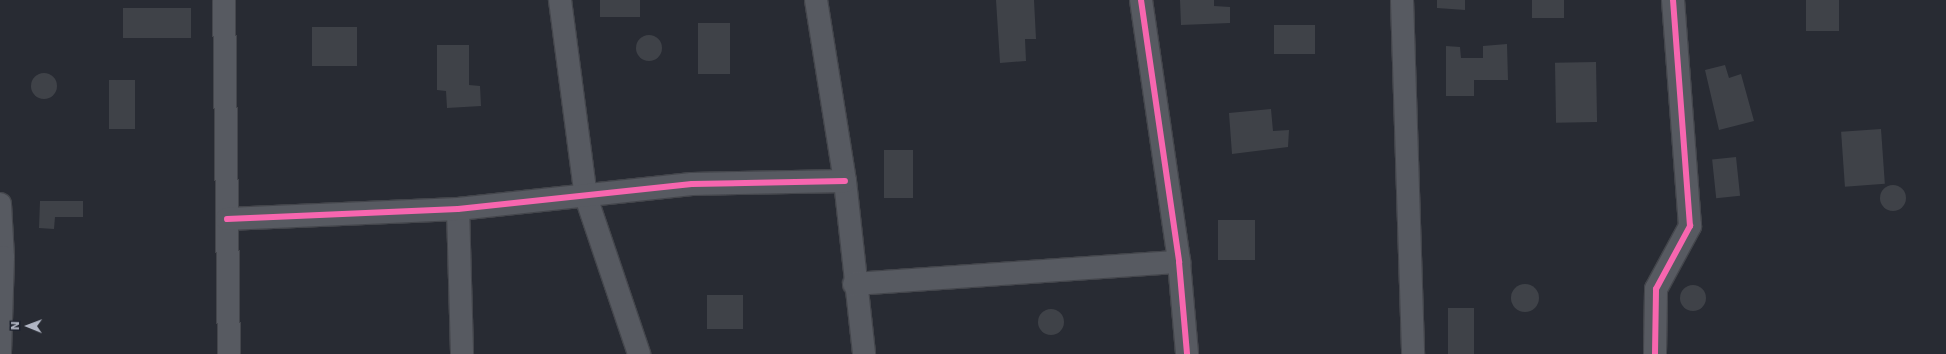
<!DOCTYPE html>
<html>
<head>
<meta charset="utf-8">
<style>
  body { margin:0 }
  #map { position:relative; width:1946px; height:354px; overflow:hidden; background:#282b33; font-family:"DejaVu Sans",sans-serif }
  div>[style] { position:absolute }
  .building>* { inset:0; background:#3f4248; transform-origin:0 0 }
  .round { border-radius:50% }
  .roads { filter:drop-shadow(1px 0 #44464c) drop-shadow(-1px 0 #44464c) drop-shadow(0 1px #44464c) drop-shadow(0 -1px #44464c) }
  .minor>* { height:22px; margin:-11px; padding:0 11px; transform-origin:11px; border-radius:11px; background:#575a61 }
  .cycleway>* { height:6px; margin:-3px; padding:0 3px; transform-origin:3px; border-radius:3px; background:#f766af }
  span { translate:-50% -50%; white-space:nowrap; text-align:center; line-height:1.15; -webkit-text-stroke:3px #1c212d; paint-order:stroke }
  .north { position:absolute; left:8px; top:306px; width:40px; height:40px; -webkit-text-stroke:3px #1c212d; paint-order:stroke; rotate:271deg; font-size:11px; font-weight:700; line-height:16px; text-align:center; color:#b1b6c4 }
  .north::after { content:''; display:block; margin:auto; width:14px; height:18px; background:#b1b6c4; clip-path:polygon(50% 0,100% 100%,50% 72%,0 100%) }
</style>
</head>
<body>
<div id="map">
  <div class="building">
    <i style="left:600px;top:0;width:40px;height:17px"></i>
    <i style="clip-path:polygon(996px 0,1034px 0,1036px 39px,1025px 39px,1026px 61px,1000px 63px)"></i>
    <i style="clip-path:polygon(1180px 0,1214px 0,1214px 6px,1230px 7px,1230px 23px,1181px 25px)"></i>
    <i style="clip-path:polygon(1437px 0,1465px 0,1465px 10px,1437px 8px)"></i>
    <i style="left:1532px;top:0;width:32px;height:18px"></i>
    <i style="left:1806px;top:0;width:33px;height:31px"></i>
    <i style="left:191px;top:8px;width:30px;height:68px;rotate:90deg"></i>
    <i style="left:698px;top:23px;width:32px;height:51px"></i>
    <i style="left:1274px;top:25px;width:41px;height:29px"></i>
    <i style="left:312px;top:27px;width:45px;height:39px"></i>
    <i class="round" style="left:636px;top:35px;width:26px;height:26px"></i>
    <i style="clip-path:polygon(1507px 44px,1508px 80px,1474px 80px,1474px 96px,1446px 96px,1446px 46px,1460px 47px,1461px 58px,1483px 58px,1483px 46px)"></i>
    <i style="clip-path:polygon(437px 45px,469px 45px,469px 85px,480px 86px,481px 106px,447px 108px,446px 91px,437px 90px)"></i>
    <i style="left:1596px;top:62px;width:60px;height:41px;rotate:89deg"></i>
    <i style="clip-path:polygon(1725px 65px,1729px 78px,1741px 74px,1754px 121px,1719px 130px,1705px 70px)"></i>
    <i class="round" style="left:31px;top:73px;width:26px;height:26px"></i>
    <i style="left:135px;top:80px;width:49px;height:26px;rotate:90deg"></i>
    <i style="clip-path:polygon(1271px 109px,1273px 131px,1289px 130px,1288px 147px,1232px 154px,1229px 113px)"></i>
    <i style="left:1881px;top:129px;width:55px;height:40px;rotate:86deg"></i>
    <i style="left:913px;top:150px;width:48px;height:29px;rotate:90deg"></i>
    <i style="left:1736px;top:157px;width:39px;height:24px;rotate:84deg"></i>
    <i class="round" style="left:1880px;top:185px;width:26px;height:26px"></i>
    <i style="clip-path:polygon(40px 201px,83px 201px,83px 217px,55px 217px,54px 229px,39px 228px)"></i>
    <i style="left:1255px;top:220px;width:40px;height:37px;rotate:90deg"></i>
    <i class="round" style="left:1511px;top:284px;width:28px;height:28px"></i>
    <i class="round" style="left:1680px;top:285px;width:26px;height:26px"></i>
    <i style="left:707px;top:295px;width:36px;height:34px"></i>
    <i style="left:1448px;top:308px;width:26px;height:46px"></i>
    <i class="round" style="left:1038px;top:309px;width:26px;height:26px"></i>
  </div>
  <div class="roads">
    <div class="minor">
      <i style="left:224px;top:0;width:354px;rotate:89.2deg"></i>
      <i style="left:560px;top:0;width:199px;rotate:82.5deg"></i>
      <i style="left:586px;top:197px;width:166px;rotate:71.3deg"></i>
      <i style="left:816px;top:0;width:183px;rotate:80.9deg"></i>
      <i style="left:845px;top:181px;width:174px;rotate:83.7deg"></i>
      <i style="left:1141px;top:0;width:265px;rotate:81.7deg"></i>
      <i style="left:1179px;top:262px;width:92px;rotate:85deg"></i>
      <i style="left:1402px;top:0;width:354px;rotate:88.2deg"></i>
      <i style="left:0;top:204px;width:53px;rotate:86.8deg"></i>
      <i style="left:3px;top:257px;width:97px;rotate:91.8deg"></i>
      <i style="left:458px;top:209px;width:145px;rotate:88.4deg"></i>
      <i style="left:227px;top:219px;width:231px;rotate:-2.5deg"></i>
      <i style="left:458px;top:209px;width:235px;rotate:-6.1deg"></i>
      <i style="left:692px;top:184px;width:153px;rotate:-1.1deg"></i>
      <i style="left:854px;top:284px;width:326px;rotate:-3.9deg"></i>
      <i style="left:1655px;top:354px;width:65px;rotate:-89.1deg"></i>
      <i style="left:1656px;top:289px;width:72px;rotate:-61.6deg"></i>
      <i style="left:1690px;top:226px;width:227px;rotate:-94.3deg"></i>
    </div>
  </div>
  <div class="cycleway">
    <i style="left:1141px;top:0;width:265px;rotate:81.7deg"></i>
    <i style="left:1179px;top:262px;width:92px;rotate:85deg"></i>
    <i style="left:227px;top:219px;width:231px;rotate:-2.5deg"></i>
    <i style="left:458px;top:209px;width:235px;rotate:-6.1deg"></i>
    <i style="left:692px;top:184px;width:153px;rotate:-1.1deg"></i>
    <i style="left:1655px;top:354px;width:65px;rotate:-89.1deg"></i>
    <i style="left:1656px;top:289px;width:72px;rotate:-61.6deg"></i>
    <i style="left:1690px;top:226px;width:227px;rotate:-94.3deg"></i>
  </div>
  <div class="north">N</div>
</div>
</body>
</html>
